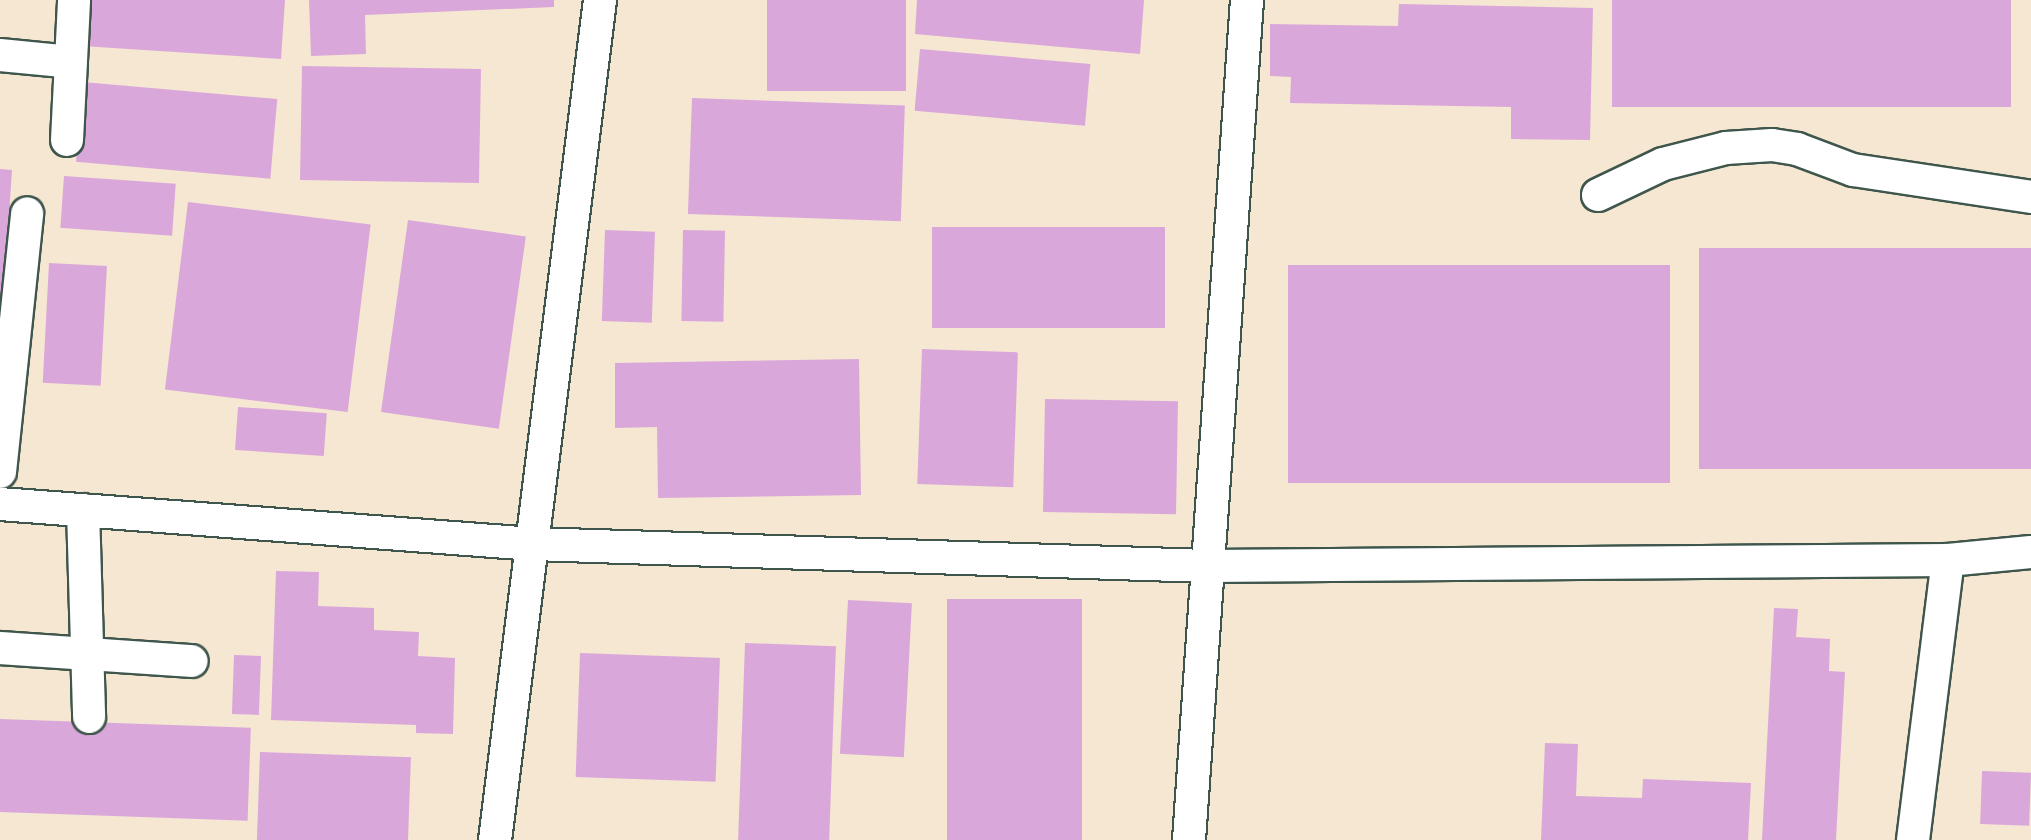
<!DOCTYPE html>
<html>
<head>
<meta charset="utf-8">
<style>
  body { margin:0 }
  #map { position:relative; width:2031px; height:840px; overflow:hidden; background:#f5e7d1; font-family:"Old Standard TT",serif }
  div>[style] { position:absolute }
  .building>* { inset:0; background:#daa7db; transform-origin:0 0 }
  .roads { filter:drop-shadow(2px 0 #3f564c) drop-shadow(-2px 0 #3f564c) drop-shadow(0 2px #3f564c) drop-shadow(0 -2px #3f564c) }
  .minor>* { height:32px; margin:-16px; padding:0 16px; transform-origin:16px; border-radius:16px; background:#fff }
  span { translate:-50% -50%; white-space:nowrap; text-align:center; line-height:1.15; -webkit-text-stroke:8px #f7f3e8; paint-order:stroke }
</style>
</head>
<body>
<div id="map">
  <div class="building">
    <i style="clip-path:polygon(85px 0,285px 0,281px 59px,82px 46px)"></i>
    <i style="clip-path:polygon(309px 0,554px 0,554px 7px,365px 15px,366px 54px,311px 56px)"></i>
    <i style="left:767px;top:0;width:139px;height:91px"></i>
    <i style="clip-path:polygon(917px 0,1144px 0,1140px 54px,915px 34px)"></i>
    <i style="left:1612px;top:0;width:399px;height:107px"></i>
    <i style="clip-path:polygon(1399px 4px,1593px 8px,1590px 140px,1511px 139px,1511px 107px,1290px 103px,1291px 77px,1270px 76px,1270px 24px,1398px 26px)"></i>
    <i style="left:920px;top:49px;width:171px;height:62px;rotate:5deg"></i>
    <i style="left:302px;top:66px;width:179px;height:114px;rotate:1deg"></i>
    <i style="left:83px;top:82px;width:195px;height:80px;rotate:5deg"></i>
    <i style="left:692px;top:98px;width:213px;height:116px;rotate:2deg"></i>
    <i style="clip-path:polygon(0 169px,12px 170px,2px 320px,0 320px)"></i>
    <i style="left:64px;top:176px;width:112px;height:52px;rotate:4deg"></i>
    <i style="left:188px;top:202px;width:184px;height:189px;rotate:7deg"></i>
    <i style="left:408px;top:220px;width:119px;height:194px;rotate:8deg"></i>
    <i style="left:932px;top:227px;width:233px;height:101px"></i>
    <i style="left:605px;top:230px;width:50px;height:91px;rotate:2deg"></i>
    <i style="left:683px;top:230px;width:42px;height:91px;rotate:1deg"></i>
    <i style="left:1699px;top:248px;width:332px;height:221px"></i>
    <i style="left:49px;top:263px;width:58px;height:120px;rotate:3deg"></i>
    <i style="left:1288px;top:265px;width:382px;height:218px"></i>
    <i style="left:922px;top:349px;width:96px;height:135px;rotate:2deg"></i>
    <i style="clip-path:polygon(859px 359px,861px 495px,658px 498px,657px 427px,615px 428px,615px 363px)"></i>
    <i style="left:1045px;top:399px;width:133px;height:113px;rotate:1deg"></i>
    <i style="left:238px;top:407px;width:89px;height:43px;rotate:4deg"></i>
    <i style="clip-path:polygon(276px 571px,319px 572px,318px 606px,374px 608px,374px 630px,419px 632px,418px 656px,455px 658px,453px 734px,416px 733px,416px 725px,271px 720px)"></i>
    <i style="left:947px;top:599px;width:135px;height:241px"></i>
    <i style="left:848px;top:600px;width:64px;height:154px;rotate:3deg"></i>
    <i style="clip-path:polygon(1774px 608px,1798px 609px,1796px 637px,1830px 639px,1829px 671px,1845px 672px,1836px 840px,1762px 840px)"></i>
    <i style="left:745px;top:643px;width:91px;height:197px;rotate:2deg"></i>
    <i style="left:580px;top:653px;width:140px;height:124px;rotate:2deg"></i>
    <i style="left:234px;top:655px;width:27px;height:59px;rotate:2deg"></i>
    <i style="left:0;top:719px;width:251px;height:93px;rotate:2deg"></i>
    <i style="clip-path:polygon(1545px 743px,1578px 744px,1576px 796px,1642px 798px,1643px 779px,1751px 783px,1748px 840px,1541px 840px)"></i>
    <i style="left:260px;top:752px;width:151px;height:88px;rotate:2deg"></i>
    <i style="left:1982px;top:771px;width:49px;height:53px;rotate:2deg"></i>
  </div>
  <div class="roads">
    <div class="minor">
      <i style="left:0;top:55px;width:71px;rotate:5.6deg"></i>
      <i style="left:67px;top:140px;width:140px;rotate:-87.1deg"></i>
      <i style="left:1598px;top:195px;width:72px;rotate:-25.5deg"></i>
      <i style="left:1663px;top:164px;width:65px;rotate:-14.3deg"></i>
      <i style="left:1726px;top:148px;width:46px;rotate:-3.7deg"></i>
      <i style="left:1772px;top:145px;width:25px;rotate:9deg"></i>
      <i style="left:1797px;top:149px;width:60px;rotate:20.6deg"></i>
      <i style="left:1853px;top:170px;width:180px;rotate:8.6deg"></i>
      <i style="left:0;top:472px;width:260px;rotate:-84deg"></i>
      <i style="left:0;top:504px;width:534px;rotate:4.29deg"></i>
      <i style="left:533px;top:544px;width:675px;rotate:1.87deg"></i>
      <i style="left:1208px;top:566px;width:740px;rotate:-0.46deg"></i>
      <i style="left:1948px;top:560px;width:83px;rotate:-5.5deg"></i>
      <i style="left:83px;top:510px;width:207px;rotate:88.3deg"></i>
      <i style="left:0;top:648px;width:192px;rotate:3.9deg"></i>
      <i style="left:495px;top:840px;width:847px;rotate:-82.87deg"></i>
      <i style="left:1189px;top:840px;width:842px;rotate:-86.05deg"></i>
      <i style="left:1913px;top:840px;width:282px;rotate:-82.9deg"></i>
    </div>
  </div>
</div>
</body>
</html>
